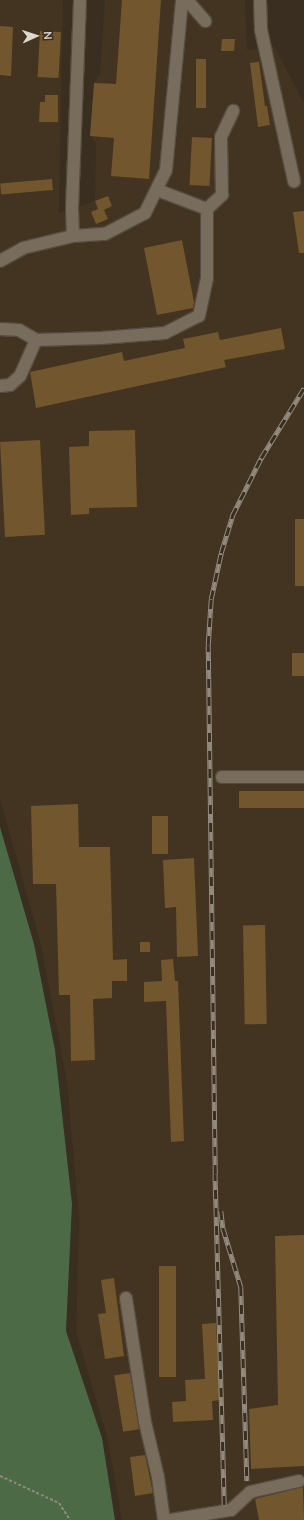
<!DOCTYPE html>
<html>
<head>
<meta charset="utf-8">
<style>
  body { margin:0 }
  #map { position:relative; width:304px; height:1520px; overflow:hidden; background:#392e20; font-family:Mulish,sans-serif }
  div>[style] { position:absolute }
  .built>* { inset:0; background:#423420 }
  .forest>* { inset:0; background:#4b6a45 }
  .building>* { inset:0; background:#72562d; transform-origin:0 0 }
  .path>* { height:2px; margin-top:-1px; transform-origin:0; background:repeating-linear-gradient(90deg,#92897d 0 3px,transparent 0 5px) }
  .roads { filter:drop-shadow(1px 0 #554c3f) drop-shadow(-1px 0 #554c3f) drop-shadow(0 1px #554c3f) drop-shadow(0 -1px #554c3f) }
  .minor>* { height:12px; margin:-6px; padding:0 6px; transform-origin:6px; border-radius:6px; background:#786c5c }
  .rail>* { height:4.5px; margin-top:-2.25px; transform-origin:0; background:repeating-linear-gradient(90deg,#392e20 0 9px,#938b7f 0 18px); box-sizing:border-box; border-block:1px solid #938b7f }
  span { translate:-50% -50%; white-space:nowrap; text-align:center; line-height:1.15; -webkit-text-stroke:3px #392e20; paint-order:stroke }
  .north { position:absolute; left:16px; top:16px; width:40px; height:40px; -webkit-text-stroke:3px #392e20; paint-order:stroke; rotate:87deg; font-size:11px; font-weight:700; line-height:16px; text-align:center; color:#ded7ce }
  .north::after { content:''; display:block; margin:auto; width:14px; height:18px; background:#ded7ce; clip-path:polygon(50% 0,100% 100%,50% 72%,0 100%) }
</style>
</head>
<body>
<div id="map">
  <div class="built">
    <i style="clip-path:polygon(0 0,63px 0,59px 213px,95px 201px,96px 144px,90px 136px,94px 83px,100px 74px,105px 0,245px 0,247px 50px,274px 46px,304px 103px,304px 1520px,122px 1520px,107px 1436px,76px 1332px,79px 1219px,67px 1082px,41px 945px,0 799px)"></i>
  </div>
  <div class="forest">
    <i style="clip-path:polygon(0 827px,34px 944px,55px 1050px,72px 1204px,66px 1331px,102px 1438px,115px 1520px,0 1520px)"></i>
  </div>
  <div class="building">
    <i style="clip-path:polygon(122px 0,161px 0,149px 179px,111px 176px,114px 138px,90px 136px,94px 83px,116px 84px)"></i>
    <i style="clip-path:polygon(0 26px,13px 27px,11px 76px,0 75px)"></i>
    <i style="left:40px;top:31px;width:21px;height:46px;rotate:3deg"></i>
    <i style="clip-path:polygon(222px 39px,235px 39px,234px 51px,221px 51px)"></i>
    <i style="left:196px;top:59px;width:10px;height:49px"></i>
    <i style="clip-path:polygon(259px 62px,265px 106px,267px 106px,270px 125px,258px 127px,250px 63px)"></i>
    <i style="clip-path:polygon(45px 95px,58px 95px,58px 122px,39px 122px,40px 102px,45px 102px)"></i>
    <i style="left:192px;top:137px;width:20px;height:48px;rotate:3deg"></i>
    <i style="left:52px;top:179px;width:11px;height:52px;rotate:85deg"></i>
    <i style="clip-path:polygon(108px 196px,112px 206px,104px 210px,108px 219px,96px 224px,91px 212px,98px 209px,95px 201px)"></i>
    <i style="clip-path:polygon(304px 211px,304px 253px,299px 253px,293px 212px)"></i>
    <i style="clip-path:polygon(182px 240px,194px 302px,193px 308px,157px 315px,144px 248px)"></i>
    <i style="clip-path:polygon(281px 328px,285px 349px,224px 360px,226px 367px,36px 408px,30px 372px,122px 352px,124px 361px,185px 348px,183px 339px,218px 332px,220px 340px)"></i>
    <i style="clip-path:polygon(135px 430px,137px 507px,89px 508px,89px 514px,71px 515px,69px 447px,89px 446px,89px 431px)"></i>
    <i style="left:40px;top:440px;width:95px;height:40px;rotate:87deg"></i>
    <i style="left:304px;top:519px;width:67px;height:9px;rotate:90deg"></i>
    <i style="left:304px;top:653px;width:23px;height:12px;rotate:90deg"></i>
    <i style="left:304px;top:791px;width:17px;height:65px;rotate:90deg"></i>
    <i style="clip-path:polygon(78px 804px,79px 847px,110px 847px,113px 960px,127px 959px,127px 981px,112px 981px,112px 998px,93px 999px,95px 1060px,71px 1061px,70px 995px,59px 995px,56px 884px,33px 884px,31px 806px)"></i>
    <i style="left:152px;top:816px;width:16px;height:38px"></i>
    <i style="clip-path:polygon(194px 858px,198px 956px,177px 957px,176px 907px,165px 908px,163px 860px)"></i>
    <i style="left:265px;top:925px;width:99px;height:22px;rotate:89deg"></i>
    <i style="left:140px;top:942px;width:10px;height:10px"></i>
    <i style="clip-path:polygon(173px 959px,175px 981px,178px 981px,184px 1141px,171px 1142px,166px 1001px,144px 1002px,144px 982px,162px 981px,161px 960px)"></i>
    <i style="clip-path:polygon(304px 1235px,304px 1466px,251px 1469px,249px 1409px,278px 1405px,275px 1236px)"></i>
    <i style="left:159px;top:1266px;width:17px;height:111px"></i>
    <i style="clip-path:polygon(114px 1278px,124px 1356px,105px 1359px,98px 1314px,106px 1313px,101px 1280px)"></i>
    <i style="clip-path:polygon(216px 1323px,220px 1400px,212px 1401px,213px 1420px,173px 1422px,172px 1402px,186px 1401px,185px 1380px,205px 1379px,202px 1324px)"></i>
    <i style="left:130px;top:1373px;width:57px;height:16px;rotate:81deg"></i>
    <i style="clip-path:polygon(145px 1455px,153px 1493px,135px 1496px,130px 1457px)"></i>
    <i style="clip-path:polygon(303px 1487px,304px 1520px,259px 1520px,255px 1499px)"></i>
  </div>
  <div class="path">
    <i style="left:0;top:1476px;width:65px;rotate:24.6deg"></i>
    <i style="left:59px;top:1503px;width:20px;rotate:57deg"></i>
  </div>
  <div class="roads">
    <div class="minor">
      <i style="left:187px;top:0;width:28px;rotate:49deg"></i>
      <i style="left:260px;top:0;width:30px;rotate:88deg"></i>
      <i style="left:261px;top:30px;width:155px;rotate:77.7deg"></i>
      <i style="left:207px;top:209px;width:21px;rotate:-43deg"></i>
      <i style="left:222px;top:195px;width:58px;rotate:-91deg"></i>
      <i style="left:221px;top:137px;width:29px;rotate:-65deg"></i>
      <i style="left:73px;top:236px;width:27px;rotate:-92deg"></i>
      <i style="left:72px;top:209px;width:209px;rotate:-87.8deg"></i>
      <i style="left:0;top:261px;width:26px;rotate:-29deg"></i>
      <i style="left:23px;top:248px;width:51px;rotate:-13.5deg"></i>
      <i style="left:73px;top:236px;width:32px;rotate:-4deg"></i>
      <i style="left:105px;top:234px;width:45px;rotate:-27.7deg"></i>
      <i style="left:145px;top:213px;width:48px;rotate:-64deg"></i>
      <i style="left:166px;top:170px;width:171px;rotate:-84.6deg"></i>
      <i style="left:0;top:329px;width:19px;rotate:3deg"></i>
      <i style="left:19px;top:330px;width:20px;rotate:30deg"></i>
      <i style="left:36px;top:340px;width:65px;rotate:-1.8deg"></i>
      <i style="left:101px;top:338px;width:64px;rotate:-4.5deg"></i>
      <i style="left:165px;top:333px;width:38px;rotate:-27deg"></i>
      <i style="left:199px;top:316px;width:39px;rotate:-78deg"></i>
      <i style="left:207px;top:278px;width:69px;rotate:-90deg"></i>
      <i style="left:207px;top:209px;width:53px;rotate:-159.2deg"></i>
      <i style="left:0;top:386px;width:10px;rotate:-6deg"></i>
      <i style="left:10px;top:385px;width:13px;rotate:-42deg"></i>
      <i style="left:20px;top:376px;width:39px;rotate:-66deg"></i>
      <i style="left:222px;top:777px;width:82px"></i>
      <i style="left:126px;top:1298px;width:125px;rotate:81.3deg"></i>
      <i style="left:145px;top:1422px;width:57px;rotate:76.7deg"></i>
      <i style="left:158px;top:1477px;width:43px;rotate:82.1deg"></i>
      <i style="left:171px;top:1520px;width:61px;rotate:-9.5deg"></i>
      <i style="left:231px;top:1510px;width:26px;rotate:-43deg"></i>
      <i style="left:250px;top:1492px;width:50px;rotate:-12.7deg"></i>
    </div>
  </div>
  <div class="rail">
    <i style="left:221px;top:1211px;width:17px;rotate:83deg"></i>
    <i style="left:223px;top:1228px;width:62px;rotate:73deg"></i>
    <i style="left:241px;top:1287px;width:194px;rotate:88.2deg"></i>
    <i style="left:224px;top:1505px;width:331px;rotate:-91.6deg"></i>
    <i style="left:215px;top:1174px;width:529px;rotate:-90.76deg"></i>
    <i style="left:208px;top:645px;width:46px;rotate:-86.3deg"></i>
    <i style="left:211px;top:599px;width:47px;rotate:-77.7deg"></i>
    <i style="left:221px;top:553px;width:39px;rotate:-73deg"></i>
    <i style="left:232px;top:516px;width:65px;rotate:-63.4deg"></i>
    <i style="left:261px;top:458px;width:82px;rotate:-58.4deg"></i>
  </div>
  <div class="north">N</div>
</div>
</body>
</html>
